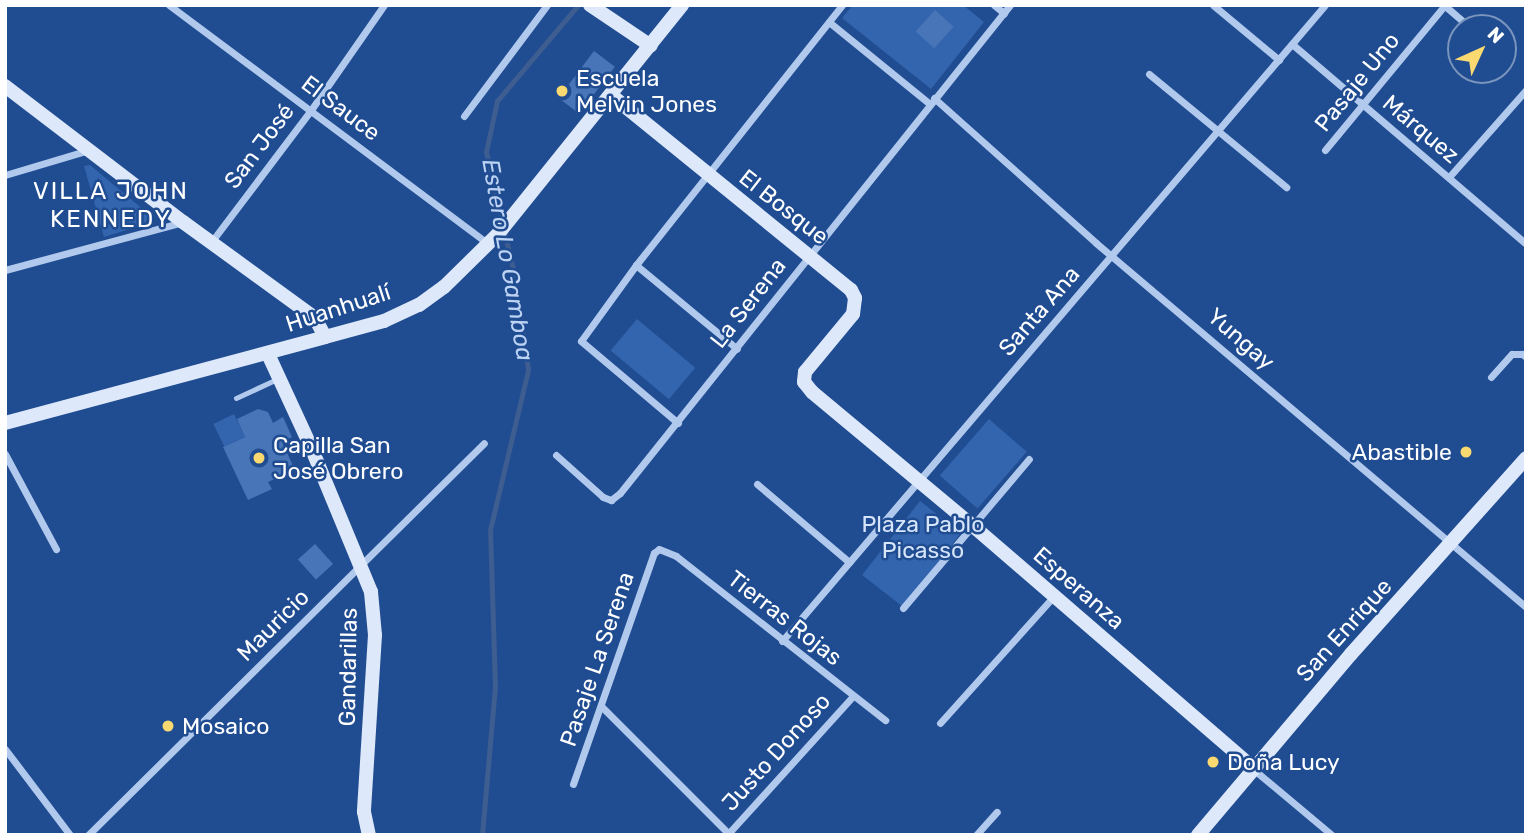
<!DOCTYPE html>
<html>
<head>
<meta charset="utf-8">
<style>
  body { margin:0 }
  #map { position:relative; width:1531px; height:840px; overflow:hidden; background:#204c91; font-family:Rubik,sans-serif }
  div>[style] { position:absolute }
  .green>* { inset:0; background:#3365af; transform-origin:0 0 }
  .stream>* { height:4.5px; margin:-2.25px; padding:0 2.25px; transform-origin:2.25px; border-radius:2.25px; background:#3e5d90 }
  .building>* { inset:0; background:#4875b8; transform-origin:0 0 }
  .lane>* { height:5px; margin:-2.5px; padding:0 2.5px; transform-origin:2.5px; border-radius:2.5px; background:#b1c9ed }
  .street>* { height:7px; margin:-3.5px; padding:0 3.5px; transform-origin:3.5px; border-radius:3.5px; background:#b1c9ed }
  .secondary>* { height:14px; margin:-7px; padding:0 7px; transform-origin:7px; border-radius:7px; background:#dde8fa }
  .dots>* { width:19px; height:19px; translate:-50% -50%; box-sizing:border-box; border:4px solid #204c91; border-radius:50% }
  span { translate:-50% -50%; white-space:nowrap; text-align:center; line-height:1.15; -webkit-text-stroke:5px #204c91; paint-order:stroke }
  .poi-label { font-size:23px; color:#fff }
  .left { translate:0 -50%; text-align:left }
  .right { translate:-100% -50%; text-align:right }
  .street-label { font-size:23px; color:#fff }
  .park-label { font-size:23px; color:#d6e5fa }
  .neighbourhood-label { font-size:24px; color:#fff; letter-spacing:2px }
  .water-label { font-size:24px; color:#bdd3f4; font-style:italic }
  .frame { position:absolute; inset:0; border:7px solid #fff; pointer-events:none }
  .north { position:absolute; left:1447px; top:14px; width:70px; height:70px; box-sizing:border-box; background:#204c91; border:2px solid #7994bd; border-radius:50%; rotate:45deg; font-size:19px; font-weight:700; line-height:28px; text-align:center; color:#fff }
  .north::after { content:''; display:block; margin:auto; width:24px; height:32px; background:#fbd971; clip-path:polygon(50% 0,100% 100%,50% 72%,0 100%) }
</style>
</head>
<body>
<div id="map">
  <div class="green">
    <i style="clip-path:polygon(853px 5px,963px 5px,984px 22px,931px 89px,842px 18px)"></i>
    <i style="clip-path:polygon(90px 165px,151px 216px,143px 225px,104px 237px,84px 166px)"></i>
    <i style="left:637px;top:319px;width:76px;height:41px;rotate:40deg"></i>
    <i style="left:234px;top:414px;width:25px;height:23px;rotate:64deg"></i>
    <i style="left:989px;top:419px;width:50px;height:75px;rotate:41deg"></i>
    <i style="left:920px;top:501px;width:52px;height:94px;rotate:38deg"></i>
  </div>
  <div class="stream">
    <i style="left:502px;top:222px;width:72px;rotate:-102.9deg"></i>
    <i style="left:486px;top:152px;width:52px;rotate:-77.8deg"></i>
    <i style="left:497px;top:101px;width:126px;rotate:-49.8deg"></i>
    <i style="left:482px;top:835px;width:149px;rotate:-85deg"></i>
    <i style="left:495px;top:687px;width:157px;rotate:-91.8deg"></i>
    <i style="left:490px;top:530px;width:164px;rotate:-76.6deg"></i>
    <i style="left:528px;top:370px;width:93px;rotate:-98deg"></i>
    <i style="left:515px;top:278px;width:48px;rotate:-103.2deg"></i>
  </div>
  <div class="building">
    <i style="left:935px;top:10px;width:25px;height:29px;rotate:42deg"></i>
    <i style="left:594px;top:51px;width:26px;height:59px;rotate:37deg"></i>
    <i style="clip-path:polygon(258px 409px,268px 412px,273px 423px,283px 417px,292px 437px,282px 442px,295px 470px,268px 482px,272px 489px,248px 500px,223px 447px,245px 437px,237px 419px)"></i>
    <i style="left:315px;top:544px;width:27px;height:23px;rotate:48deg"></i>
  </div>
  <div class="lane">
    <i style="left:236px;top:398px;width:47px;rotate:-24.9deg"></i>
  </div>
  <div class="street">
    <i style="left:169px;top:5px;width:399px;rotate:36.8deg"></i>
    <i style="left:994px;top:5px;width:13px;rotate:39deg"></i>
    <i style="left:1213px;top:5px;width:86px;rotate:39.8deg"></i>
    <i style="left:1444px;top:5px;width:35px;rotate:41deg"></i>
    <i style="left:829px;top:22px;width:130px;rotate:39.1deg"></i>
    <i style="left:1292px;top:44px;width:308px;rotate:40.5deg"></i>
    <i style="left:1149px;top:74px;width:178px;rotate:39.5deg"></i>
    <i style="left:934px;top:98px;width:217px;rotate:41.8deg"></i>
    <i style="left:1096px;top:243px;width:563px;rotate:40.25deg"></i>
    <i style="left:464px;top:116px;width:139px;rotate:-53.2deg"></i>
    <i style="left:1325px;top:150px;width:188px;rotate:-50.4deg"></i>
    <i style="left:5px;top:175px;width:88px;rotate:-16.6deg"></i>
    <i style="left:1449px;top:177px;width:116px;rotate:-48.5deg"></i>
    <i style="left:212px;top:241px;width:164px;rotate:-52.9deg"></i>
    <i style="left:311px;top:110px;width:128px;rotate:-55.2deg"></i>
    <i style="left:636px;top:265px;width:131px;rotate:39.7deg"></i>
    <i style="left:5px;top:270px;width:184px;rotate:-15.1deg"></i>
    <i style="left:1491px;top:377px;width:31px;rotate:-48deg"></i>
    <i style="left:1512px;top:354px;width:10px"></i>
    <i style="left:1522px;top:354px;width:5px;rotate:37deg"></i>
    <i style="left:678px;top:423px;width:127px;rotate:-139.8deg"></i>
    <i style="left:581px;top:341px;width:94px;rotate:-54.1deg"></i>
    <i style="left:636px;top:265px;width:332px;rotate:-51.6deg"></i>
    <i style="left:5px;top:454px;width:108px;rotate:61.8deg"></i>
    <i style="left:556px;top:455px;width:63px;rotate:41.8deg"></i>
    <i style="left:603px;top:497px;width:9px;rotate:21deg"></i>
    <i style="left:611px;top:500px;width:11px;rotate:-38deg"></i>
    <i style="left:620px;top:493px;width:625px;rotate:-51.37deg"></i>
    <i style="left:757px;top:484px;width:121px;rotate:40.3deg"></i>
    <i style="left:903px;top:608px;width:195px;rotate:-49.8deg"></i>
    <i style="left:782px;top:641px;width:836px;rotate:-49.51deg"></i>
    <i style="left:601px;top:706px;width:182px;rotate:45deg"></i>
    <i style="left:940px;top:723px;width:171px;rotate:-48.1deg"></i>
    <i style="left:5px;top:749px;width:108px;rotate:52.9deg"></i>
    <i style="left:1253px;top:769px;width:103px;rotate:39.9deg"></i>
    <i style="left:573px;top:784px;width:245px;rotate:-70.7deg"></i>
    <i style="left:654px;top:553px;width:6px;rotate:-39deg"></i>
    <i style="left:659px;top:549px;width:18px;rotate:22deg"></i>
    <i style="left:676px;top:556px;width:266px;rotate:38.1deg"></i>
    <i style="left:88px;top:835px;width:557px;rotate:-44.71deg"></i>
    <i style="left:727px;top:835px;width:188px;rotate:-47.8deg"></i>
    <i style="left:976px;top:835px;width:31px;rotate:-48deg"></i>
  </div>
  <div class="secondary">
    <i style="left:590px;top:5px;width:73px;rotate:33.9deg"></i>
    <i style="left:5px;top:86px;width:224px;rotate:37.4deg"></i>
    <i style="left:183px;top:222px;width:163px;rotate:36deg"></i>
    <i style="left:315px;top:318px;width:21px;rotate:62deg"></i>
    <i style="left:611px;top:95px;width:309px;rotate:39.1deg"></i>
    <i style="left:851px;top:290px;width:9px;rotate:63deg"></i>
    <i style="left:855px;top:298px;width:16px;rotate:97deg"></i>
    <i style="left:853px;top:314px;width:75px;rotate:129.6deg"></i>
    <i style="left:805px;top:372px;width:10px;rotate:96deg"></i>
    <i style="left:804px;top:382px;width:13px;rotate:51deg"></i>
    <i style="left:812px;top:392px;width:209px;rotate:39.8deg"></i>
    <i style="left:973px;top:526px;width:370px;rotate:40.8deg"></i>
    <i style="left:268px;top:354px;width:102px;rotate:65.2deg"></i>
    <i style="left:311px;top:447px;width:157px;rotate:67.5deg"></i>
    <i style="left:371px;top:592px;width:43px;rotate:84.7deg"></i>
    <i style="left:375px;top:635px;width:177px;rotate:93.6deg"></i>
    <i style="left:364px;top:812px;width:24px;rotate:78deg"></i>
    <i style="left:5px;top:423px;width:331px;rotate:-15deg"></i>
    <i style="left:325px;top:337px;width:61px;rotate:-15.2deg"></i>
    <i style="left:384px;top:321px;width:38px;rotate:-25deg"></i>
    <i style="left:419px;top:305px;width:31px;rotate:-36deg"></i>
    <i style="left:444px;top:287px;width:76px;rotate:-44.5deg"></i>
    <i style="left:498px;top:234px;width:294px;rotate:-51.2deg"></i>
    <i style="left:1198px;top:835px;width:237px;rotate:-49.8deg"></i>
    <i style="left:1351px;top:654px;width:263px;rotate:-48.2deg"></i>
  </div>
  <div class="dots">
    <i style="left:562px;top:91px;background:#fbd971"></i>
    <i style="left:1466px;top:452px;background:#fbd971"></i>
    <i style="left:259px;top:458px;background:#fbd971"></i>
    <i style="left:168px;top:726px;background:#fbd971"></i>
    <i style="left:1213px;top:762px;background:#fbd971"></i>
  </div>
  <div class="poi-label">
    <span class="left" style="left:576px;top:91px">Escuela<br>Melvin Jones</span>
    <span class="left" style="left:273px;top:458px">Capilla San<br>José Obrero</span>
    <span class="right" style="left:1452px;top:452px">Abastible</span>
    <span class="left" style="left:182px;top:726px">Mosaico</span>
    <span class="left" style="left:1227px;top:762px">Doña Lucy</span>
  </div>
  <div class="street-label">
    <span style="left:1357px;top:82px;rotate:-51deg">Pasaje Uno</span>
    <span style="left:341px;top:108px;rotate:37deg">El Sauce</span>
    <span style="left:1421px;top:129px;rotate:40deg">Márquez</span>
    <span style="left:259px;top:146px;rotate:-53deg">San José</span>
    <span style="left:784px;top:207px;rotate:38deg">El Bosque</span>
    <span style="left:748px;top:303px;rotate:-52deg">La Serena</span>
    <span style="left:338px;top:308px;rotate:-18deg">Huanhualí</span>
    <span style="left:1039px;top:311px;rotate:-49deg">Santa Ana</span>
    <span style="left:1241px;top:339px;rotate:41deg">Yungay</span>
    <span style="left:1079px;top:588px;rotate:41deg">Esperanza</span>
    <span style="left:785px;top:618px;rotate:38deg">Tierras Rojas</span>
    <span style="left:273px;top:625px;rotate:-45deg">Mauricio</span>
    <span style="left:1344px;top:630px;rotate:-48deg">San Enrique</span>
    <span style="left:597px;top:659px;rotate:-71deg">Pasaje La Serena</span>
    <span style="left:348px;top:667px;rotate:-89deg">Gandarillas</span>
    <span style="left:776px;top:752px;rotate:-48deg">Justo Donoso</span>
  </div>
  <div class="park-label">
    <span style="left:923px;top:537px">Plaza Pablo<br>Picasso</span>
  </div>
  <div class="neighbourhood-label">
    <span style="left:111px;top:206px">VILLA JOHN<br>KENNEDY</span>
  </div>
  <div class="water-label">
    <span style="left:507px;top:260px;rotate:80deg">Estero Lo Gamboa</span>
  </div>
  <div class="frame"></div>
  <div class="north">N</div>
</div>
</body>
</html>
